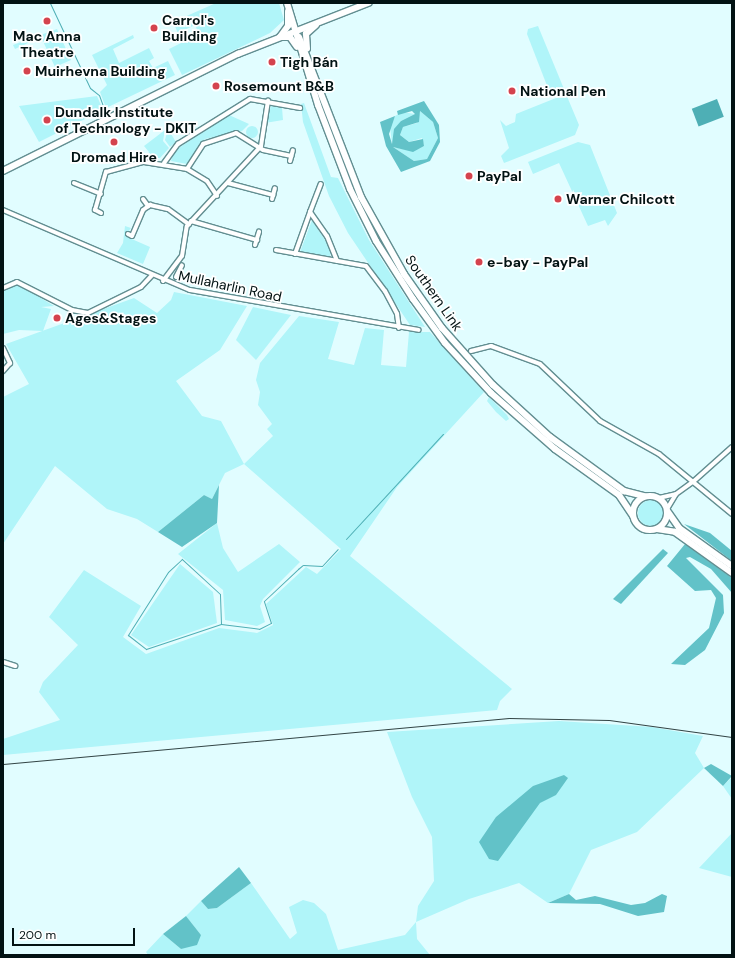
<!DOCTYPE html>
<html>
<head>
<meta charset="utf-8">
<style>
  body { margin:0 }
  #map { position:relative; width:735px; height:958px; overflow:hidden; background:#e1fdff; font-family:"DM Sans",sans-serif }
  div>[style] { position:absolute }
  .green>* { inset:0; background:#b0f5f9 }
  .round { border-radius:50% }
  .forest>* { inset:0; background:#62c2c8 }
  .water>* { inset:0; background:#4eafb5; transform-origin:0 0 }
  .stream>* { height:1px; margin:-0.5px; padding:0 0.5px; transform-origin:0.5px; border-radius:0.5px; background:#4eafb5 }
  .roads { filter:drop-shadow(1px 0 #628e91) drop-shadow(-1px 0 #628e91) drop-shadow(0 1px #628e91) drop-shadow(0 -1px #628e91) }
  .street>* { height:4px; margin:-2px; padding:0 2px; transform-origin:2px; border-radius:2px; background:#fff }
  .secondary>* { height:5.5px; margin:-2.75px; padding:0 2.75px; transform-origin:2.75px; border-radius:2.75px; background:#fff }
  .primary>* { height:6px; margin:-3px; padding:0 3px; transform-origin:3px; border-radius:3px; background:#fff }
  .primary>.ring { margin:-3px; padding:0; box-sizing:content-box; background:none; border:6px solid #fff; border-radius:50% }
  .rail>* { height:1px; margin:-0.5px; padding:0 0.5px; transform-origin:0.5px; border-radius:0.5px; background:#324445 }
  .dots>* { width:11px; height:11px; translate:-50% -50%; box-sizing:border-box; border:2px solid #fff; border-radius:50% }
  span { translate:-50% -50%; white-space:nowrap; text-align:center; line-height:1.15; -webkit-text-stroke:3.5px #fff; paint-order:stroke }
  .poi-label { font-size:14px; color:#021213; font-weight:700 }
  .left { translate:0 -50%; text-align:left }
  .street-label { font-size:14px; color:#021213 }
  .frame { position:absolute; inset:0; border:4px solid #021213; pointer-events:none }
  .scale { position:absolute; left:12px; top:928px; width:123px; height:18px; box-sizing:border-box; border:2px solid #021213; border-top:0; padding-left:5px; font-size:12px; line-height:14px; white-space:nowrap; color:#021213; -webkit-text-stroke:3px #fff; paint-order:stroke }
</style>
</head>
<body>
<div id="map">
  <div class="green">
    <i style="clip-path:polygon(216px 3px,279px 3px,284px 20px,270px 33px,182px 75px,169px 49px,199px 34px,195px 25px,178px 33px,173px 22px)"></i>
    <i style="clip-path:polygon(538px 26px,564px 89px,551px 96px,527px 34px,528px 29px)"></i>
    <i style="clip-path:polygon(57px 29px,71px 60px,55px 67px,41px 37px,15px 49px,13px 45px)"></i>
    <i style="clip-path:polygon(133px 35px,134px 38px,113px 49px,119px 63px,149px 48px,154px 58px,149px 61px,153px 68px,168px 61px,175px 75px,106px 108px,100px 92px,107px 85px,92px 55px)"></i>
    <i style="clip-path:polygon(566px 94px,579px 125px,575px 135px,504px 163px,501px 156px,509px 148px,500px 120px,506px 126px,515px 122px,516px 114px)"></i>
    <i style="clip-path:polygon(97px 96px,103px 110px,39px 142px,19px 106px)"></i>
    <i style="clip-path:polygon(304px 103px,331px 177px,338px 178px,369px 240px,425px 327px,410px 325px,348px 233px,329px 196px,303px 122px,301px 104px)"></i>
    <i style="clip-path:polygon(271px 106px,282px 108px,283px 120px,265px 123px)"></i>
    <i style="clip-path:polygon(420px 111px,433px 122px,438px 138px,427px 159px,414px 161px,393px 147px,413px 151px,424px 146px,422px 138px,409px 142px,400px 135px,403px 127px,417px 123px)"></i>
    <i style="clip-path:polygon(402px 112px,415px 114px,401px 121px,392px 144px,390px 127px,395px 116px)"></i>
    <i style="clip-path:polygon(229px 115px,249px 124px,242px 131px,205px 139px,187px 164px,171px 161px,174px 151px)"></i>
    <i class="round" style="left:246px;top:126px;width:12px;height:12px"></i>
    <i style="clip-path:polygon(168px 129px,176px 142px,170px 147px,165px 140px)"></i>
    <i style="clip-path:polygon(165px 130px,163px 141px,169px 148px,160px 158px,147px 158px,149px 152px,144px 146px)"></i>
    <i style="clip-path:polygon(578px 142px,590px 145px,617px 213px,608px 226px,605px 220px,588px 226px,559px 163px,533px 174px,528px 162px)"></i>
    <i style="clip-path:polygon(312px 220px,332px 251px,329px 258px,300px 252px)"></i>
    <i style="clip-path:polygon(125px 226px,131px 228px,125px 236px,150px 247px,143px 264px,117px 253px,123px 243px)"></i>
    <i style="clip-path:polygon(16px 283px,54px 306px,41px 307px,51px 309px,43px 331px,19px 330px,3px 334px,3px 289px)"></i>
    <i style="clip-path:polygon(174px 292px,247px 306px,220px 350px,176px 381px,202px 416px,221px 421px,244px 464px,273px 436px,267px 429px,272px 424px,258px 405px,260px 392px,256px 380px,260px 363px,299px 316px,339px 322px,328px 359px,354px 365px,365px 328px,384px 330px,381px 365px,406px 367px,409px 332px,430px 332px,484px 392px,397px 487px,350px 556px,512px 689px,500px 701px,497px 710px,3px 755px,3px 739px,60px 720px,39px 692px,43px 682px,78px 645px,49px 617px,84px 570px,141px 606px,123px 637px,146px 654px,219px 628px,257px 633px,273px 625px,266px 604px,306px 567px,317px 574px,341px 549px,244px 464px,225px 473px,212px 499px,204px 495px,158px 532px,137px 519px,107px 509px,55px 466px,3px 544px,3px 397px,29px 384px,6px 344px,134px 298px,157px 313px,171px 300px)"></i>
    <i style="clip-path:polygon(253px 307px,291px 315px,256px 360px,236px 340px)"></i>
    <i style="clip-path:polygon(489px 397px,507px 415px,509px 419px,506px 421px,496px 412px,487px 401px)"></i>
    <i class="round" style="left:638px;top:500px;width:26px;height:26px"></i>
    <i style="clip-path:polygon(217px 523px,223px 548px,238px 572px,279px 544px,300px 562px,263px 599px,260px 606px,265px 622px,257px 626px,225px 620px,223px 590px,178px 554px)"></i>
    <i style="clip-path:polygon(180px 564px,213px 592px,217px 623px,149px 647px,131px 635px)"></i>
    <i style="clip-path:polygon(559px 721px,652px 727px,703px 736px,695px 753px,704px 768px,637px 832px,591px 850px,569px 894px,548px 903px,519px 883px,469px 899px,416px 922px,417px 939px,430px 955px,148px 955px,146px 952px,163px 934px,181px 949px,201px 935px,186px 916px,201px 901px,208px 909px,217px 908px,251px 883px,290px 939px,297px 933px,289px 907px,303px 900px,314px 903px,326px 914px,338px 950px,405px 935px,416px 922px,418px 906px,434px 881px,432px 837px,412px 797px,387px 732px)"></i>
    <i style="clip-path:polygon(732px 777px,732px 799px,723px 786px)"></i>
    <i style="clip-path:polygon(732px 833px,732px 877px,699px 868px)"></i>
  </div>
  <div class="forest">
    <i style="clip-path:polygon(evenodd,424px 101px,439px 125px,440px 142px,430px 161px,401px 172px,386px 146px,380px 122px,395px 116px,389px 134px,392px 144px,394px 129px,401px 121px,415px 114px,412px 111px,398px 115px,397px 111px,424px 101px,420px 111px,433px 122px,438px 138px,427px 159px,414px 161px,393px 147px,413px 152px,424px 146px,423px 139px,409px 142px,400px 135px,403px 127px,419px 122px,420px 111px)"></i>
    <i style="clip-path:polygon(219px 485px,217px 523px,182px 547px,158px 532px,204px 495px,212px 499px)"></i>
    <i style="clip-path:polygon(684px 524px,710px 533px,732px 551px,732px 561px)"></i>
    <i style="clip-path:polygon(685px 544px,732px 578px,732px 593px,711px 569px,690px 557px,686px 558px,723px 595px,724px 613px,705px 650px,685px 665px,671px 664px,709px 628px,716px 598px,711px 590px,695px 591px,667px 566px)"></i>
    <i style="clip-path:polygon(663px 549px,668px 553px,621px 604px,613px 599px)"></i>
    <i style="clip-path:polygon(711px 764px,732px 776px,723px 786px,704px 768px)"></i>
    <i style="clip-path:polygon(564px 775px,568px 778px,556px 795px,540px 803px,498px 861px,489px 859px,479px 842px,496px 817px,533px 786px)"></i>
    <i style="clip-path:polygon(239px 867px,251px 883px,217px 908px,208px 909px,201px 901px)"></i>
    <i style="clip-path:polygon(569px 894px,576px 900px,595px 896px,631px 905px,645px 903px,662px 894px,667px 896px,664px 912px,638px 916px,600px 904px,548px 903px)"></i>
    <i style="clip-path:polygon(186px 916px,201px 935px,197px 945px,181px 949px,163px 934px)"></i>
  </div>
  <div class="water">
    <i style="left:717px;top:99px;width:19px;height:27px;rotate:69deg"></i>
  </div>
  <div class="stream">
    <i style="left:50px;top:3px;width:94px;rotate:64.8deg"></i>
    <i style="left:90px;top:88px;width:11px;rotate:38deg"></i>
    <i style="left:99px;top:95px;width:15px;rotate:70deg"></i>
    <i style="left:346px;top:539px;width:143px;rotate:-47.3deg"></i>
    <i style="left:221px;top:624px;width:30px;rotate:-92deg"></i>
    <i style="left:220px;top:594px;width:52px;rotate:-137.4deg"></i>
    <i style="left:182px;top:559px;width:19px;rotate:137deg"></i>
    <i style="left:168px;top:572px;width:75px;rotate:122.4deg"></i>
    <i style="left:128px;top:635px;width:23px;rotate:38deg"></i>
    <i style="left:146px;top:649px;width:79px;rotate:-18.4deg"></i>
    <i style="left:221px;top:624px;width:38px;rotate:7deg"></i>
    <i style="left:259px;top:629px;width:13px;rotate:-27deg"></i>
    <i style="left:271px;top:623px;width:23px;rotate:-108deg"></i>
    <i style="left:264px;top:601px;width:47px;rotate:-43.3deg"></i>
    <i style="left:298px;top:569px;width:6px;rotate:-39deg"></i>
    <i style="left:303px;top:565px;width:19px;rotate:3deg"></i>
    <i style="left:322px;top:566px;width:23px;rotate:-47deg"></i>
  </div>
  <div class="roads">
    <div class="street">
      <i style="left:290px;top:161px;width:11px;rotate:-75deg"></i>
      <i style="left:164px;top:163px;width:24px;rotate:-54deg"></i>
      <i style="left:178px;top:144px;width:85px;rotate:-32deg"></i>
      <i style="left:250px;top:99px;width:51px;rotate:10.2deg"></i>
      <i style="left:187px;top:169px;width:30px;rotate:-57deg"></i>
      <i style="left:203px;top:144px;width:35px;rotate:-18deg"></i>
      <i style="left:236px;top:133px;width:32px;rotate:32deg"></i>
      <i style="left:263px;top:150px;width:29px;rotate:12deg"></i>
      <i style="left:74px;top:183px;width:29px;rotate:22deg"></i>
      <i style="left:228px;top:183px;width:47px;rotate:14.9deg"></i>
      <i style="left:143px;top:199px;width:9px;rotate:54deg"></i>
      <i style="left:272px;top:199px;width:11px;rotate:-75deg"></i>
      <i style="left:3px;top:210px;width:203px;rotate:23.2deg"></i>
      <i style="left:190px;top:290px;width:232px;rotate:9.9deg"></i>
      <i style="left:310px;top:212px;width:30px;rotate:-69deg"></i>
      <i style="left:101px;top:213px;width:7px;rotate:-153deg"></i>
      <i style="left:95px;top:210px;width:40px;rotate:-74deg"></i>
      <i style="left:106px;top:172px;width:39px;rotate:-15deg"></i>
      <i style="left:144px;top:162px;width:44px;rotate:9.2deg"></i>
      <i style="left:187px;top:169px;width:23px;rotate:31deg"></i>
      <i style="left:207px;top:181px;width:18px;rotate:56deg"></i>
      <i style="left:191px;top:221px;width:69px;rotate:16.1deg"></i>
      <i style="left:128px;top:234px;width:4px;rotate:27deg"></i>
      <i style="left:132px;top:236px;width:28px;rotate:-67deg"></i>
      <i style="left:143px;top:210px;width:9px;rotate:-36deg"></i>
      <i style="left:150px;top:205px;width:18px;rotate:13deg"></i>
      <i style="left:168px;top:209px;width:26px;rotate:36deg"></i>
      <i style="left:255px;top:245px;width:14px;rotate:-73deg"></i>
      <i style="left:276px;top:250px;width:91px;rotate:10.1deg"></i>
      <i style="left:366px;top:266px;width:31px;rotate:53deg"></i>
      <i style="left:385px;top:291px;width:26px;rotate:62deg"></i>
      <i style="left:397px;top:314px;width:14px;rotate:82deg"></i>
      <i style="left:295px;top:254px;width:45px;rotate:-70.3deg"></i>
      <i style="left:310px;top:212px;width:29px;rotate:55deg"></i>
      <i style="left:327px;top:236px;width:27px;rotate:68deg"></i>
      <i style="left:176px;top:277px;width:13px;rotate:-63deg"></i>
      <i style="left:163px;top:281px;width:31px;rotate:-53deg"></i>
      <i style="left:182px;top:256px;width:30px;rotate:-81deg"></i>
      <i style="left:187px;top:226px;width:109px;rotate:-47.2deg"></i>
      <i style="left:261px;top:146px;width:46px;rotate:-81.2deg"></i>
      <i style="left:3px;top:288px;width:15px;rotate:-23deg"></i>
      <i style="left:17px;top:282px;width:62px;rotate:27deg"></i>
      <i style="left:72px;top:310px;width:16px;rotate:11deg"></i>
      <i style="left:88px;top:313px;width:59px;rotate:-26.1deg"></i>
      <i style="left:141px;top:287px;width:16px;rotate:-47deg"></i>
      <i style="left:3px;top:348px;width:17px;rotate:65deg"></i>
      <i style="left:10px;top:363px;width:11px;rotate:131deg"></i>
      <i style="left:471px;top:351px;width:21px;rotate:-14deg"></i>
      <i style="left:491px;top:346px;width:52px;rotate:20.2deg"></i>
      <i style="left:540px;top:364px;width:83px;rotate:43.5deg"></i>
      <i style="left:600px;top:421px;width:68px;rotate:29.2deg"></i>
      <i style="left:659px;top:454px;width:94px;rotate:39.4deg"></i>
      <i style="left:659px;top:498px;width:17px;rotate:-13deg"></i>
      <i style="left:676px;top:494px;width:22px;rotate:-36deg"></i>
      <i style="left:694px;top:481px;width:51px;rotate:-41.8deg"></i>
      <i style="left:667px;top:509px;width:17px;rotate:-59deg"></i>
      <i style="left:3px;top:662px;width:13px;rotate:18deg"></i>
    </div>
    <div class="secondary">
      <i style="left:280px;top:37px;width:14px;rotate:-54deg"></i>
      <i style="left:288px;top:26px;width:14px;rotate:-90deg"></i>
      <i style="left:307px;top:49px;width:15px;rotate:-94deg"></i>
      <i style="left:306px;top:34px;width:13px;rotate:-42deg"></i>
      <i style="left:3px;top:171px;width:263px;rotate:-26.5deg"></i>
      <i style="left:238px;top:54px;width:140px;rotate:-21.4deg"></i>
    </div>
    <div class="primary">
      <i style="left:287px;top:3px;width:107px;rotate:73.1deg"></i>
      <i style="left:318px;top:105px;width:90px;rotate:69.1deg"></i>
      <i style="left:350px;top:189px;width:58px;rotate:63.4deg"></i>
      <i style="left:376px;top:241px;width:69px;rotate:57.5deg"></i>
      <i style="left:413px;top:299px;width:54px;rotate:54deg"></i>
      <i style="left:445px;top:343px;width:68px;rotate:47.4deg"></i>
      <i style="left:491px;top:393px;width:85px;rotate:41.2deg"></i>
      <i style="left:555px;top:449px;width:79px;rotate:35.7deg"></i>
      <i style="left:619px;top:495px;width:25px;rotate:56deg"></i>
      <i style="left:280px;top:37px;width:10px"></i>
      <i style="left:290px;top:37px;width:12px;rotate:55deg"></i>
      <i style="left:299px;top:37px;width:172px;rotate:68.8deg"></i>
      <i style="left:361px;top:197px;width:88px;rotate:60.8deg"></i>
      <i style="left:404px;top:274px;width:66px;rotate:54.9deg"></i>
      <i style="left:442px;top:328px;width:76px;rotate:48.2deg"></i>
      <i style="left:493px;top:385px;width:77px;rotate:42.4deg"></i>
      <i style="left:550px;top:437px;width:92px;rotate:36.1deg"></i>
      <i style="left:624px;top:491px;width:21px;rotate:14deg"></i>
      <i class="ring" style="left:633px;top:496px;width:28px;height:28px"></i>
      <i style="left:668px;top:512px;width:19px;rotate:55deg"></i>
      <i style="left:679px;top:528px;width:65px;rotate:35.6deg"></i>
      <i style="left:657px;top:529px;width:18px;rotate:9deg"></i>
      <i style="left:675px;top:532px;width:70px;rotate:35.7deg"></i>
    </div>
  </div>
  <div class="rail">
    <i style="left:3px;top:764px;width:508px;rotate:-5.19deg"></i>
    <i style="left:509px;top:718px;width:100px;rotate:1.1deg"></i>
    <i style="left:609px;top:720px;width:124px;rotate:7.9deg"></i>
  </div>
  <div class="dots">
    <i style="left:47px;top:21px;background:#d4434e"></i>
    <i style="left:154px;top:28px;background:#d4434e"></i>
    <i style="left:272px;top:62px;background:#d4434e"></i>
    <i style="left:27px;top:71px;background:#d4434e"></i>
    <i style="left:216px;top:86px;background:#d4434e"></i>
    <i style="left:512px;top:91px;background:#d4434e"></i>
    <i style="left:47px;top:120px;background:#d4434e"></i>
    <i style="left:114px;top:142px;background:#d4434e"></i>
    <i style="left:469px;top:176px;background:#d4434e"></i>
    <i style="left:558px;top:199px;background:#d4434e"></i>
    <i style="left:479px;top:262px;background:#d4434e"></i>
    <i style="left:57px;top:318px;background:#d4434e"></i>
  </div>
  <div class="poi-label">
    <span class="left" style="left:162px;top:28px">Carrol's<br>Building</span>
    <span style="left:47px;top:44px">Mac Anna<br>Theatre</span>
    <span class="left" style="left:280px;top:62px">Tigh Bán</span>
    <span class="left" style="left:35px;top:71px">Muirhevna Building</span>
    <span class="left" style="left:224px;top:86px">Rosemount B&amp;B</span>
    <span class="left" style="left:520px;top:91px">National Pen</span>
    <span class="left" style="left:55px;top:120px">Dundalk Institute<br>of Technology - DKIT</span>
    <span style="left:114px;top:157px">Dromad Hire</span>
    <span class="left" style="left:477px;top:176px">PayPal</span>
    <span class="left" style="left:566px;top:199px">Warner Chilcott</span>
    <span class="left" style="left:487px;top:262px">e-bay - PayPal</span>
    <span class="left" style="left:65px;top:318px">Ages&amp;Stages</span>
  </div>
  <div class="street-label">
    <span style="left:230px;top:286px;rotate:12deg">Mullaharlin Road</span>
    <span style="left:434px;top:293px;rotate:55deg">Southern Link</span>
  </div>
  <div class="frame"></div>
  <div class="scale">200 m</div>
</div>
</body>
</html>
